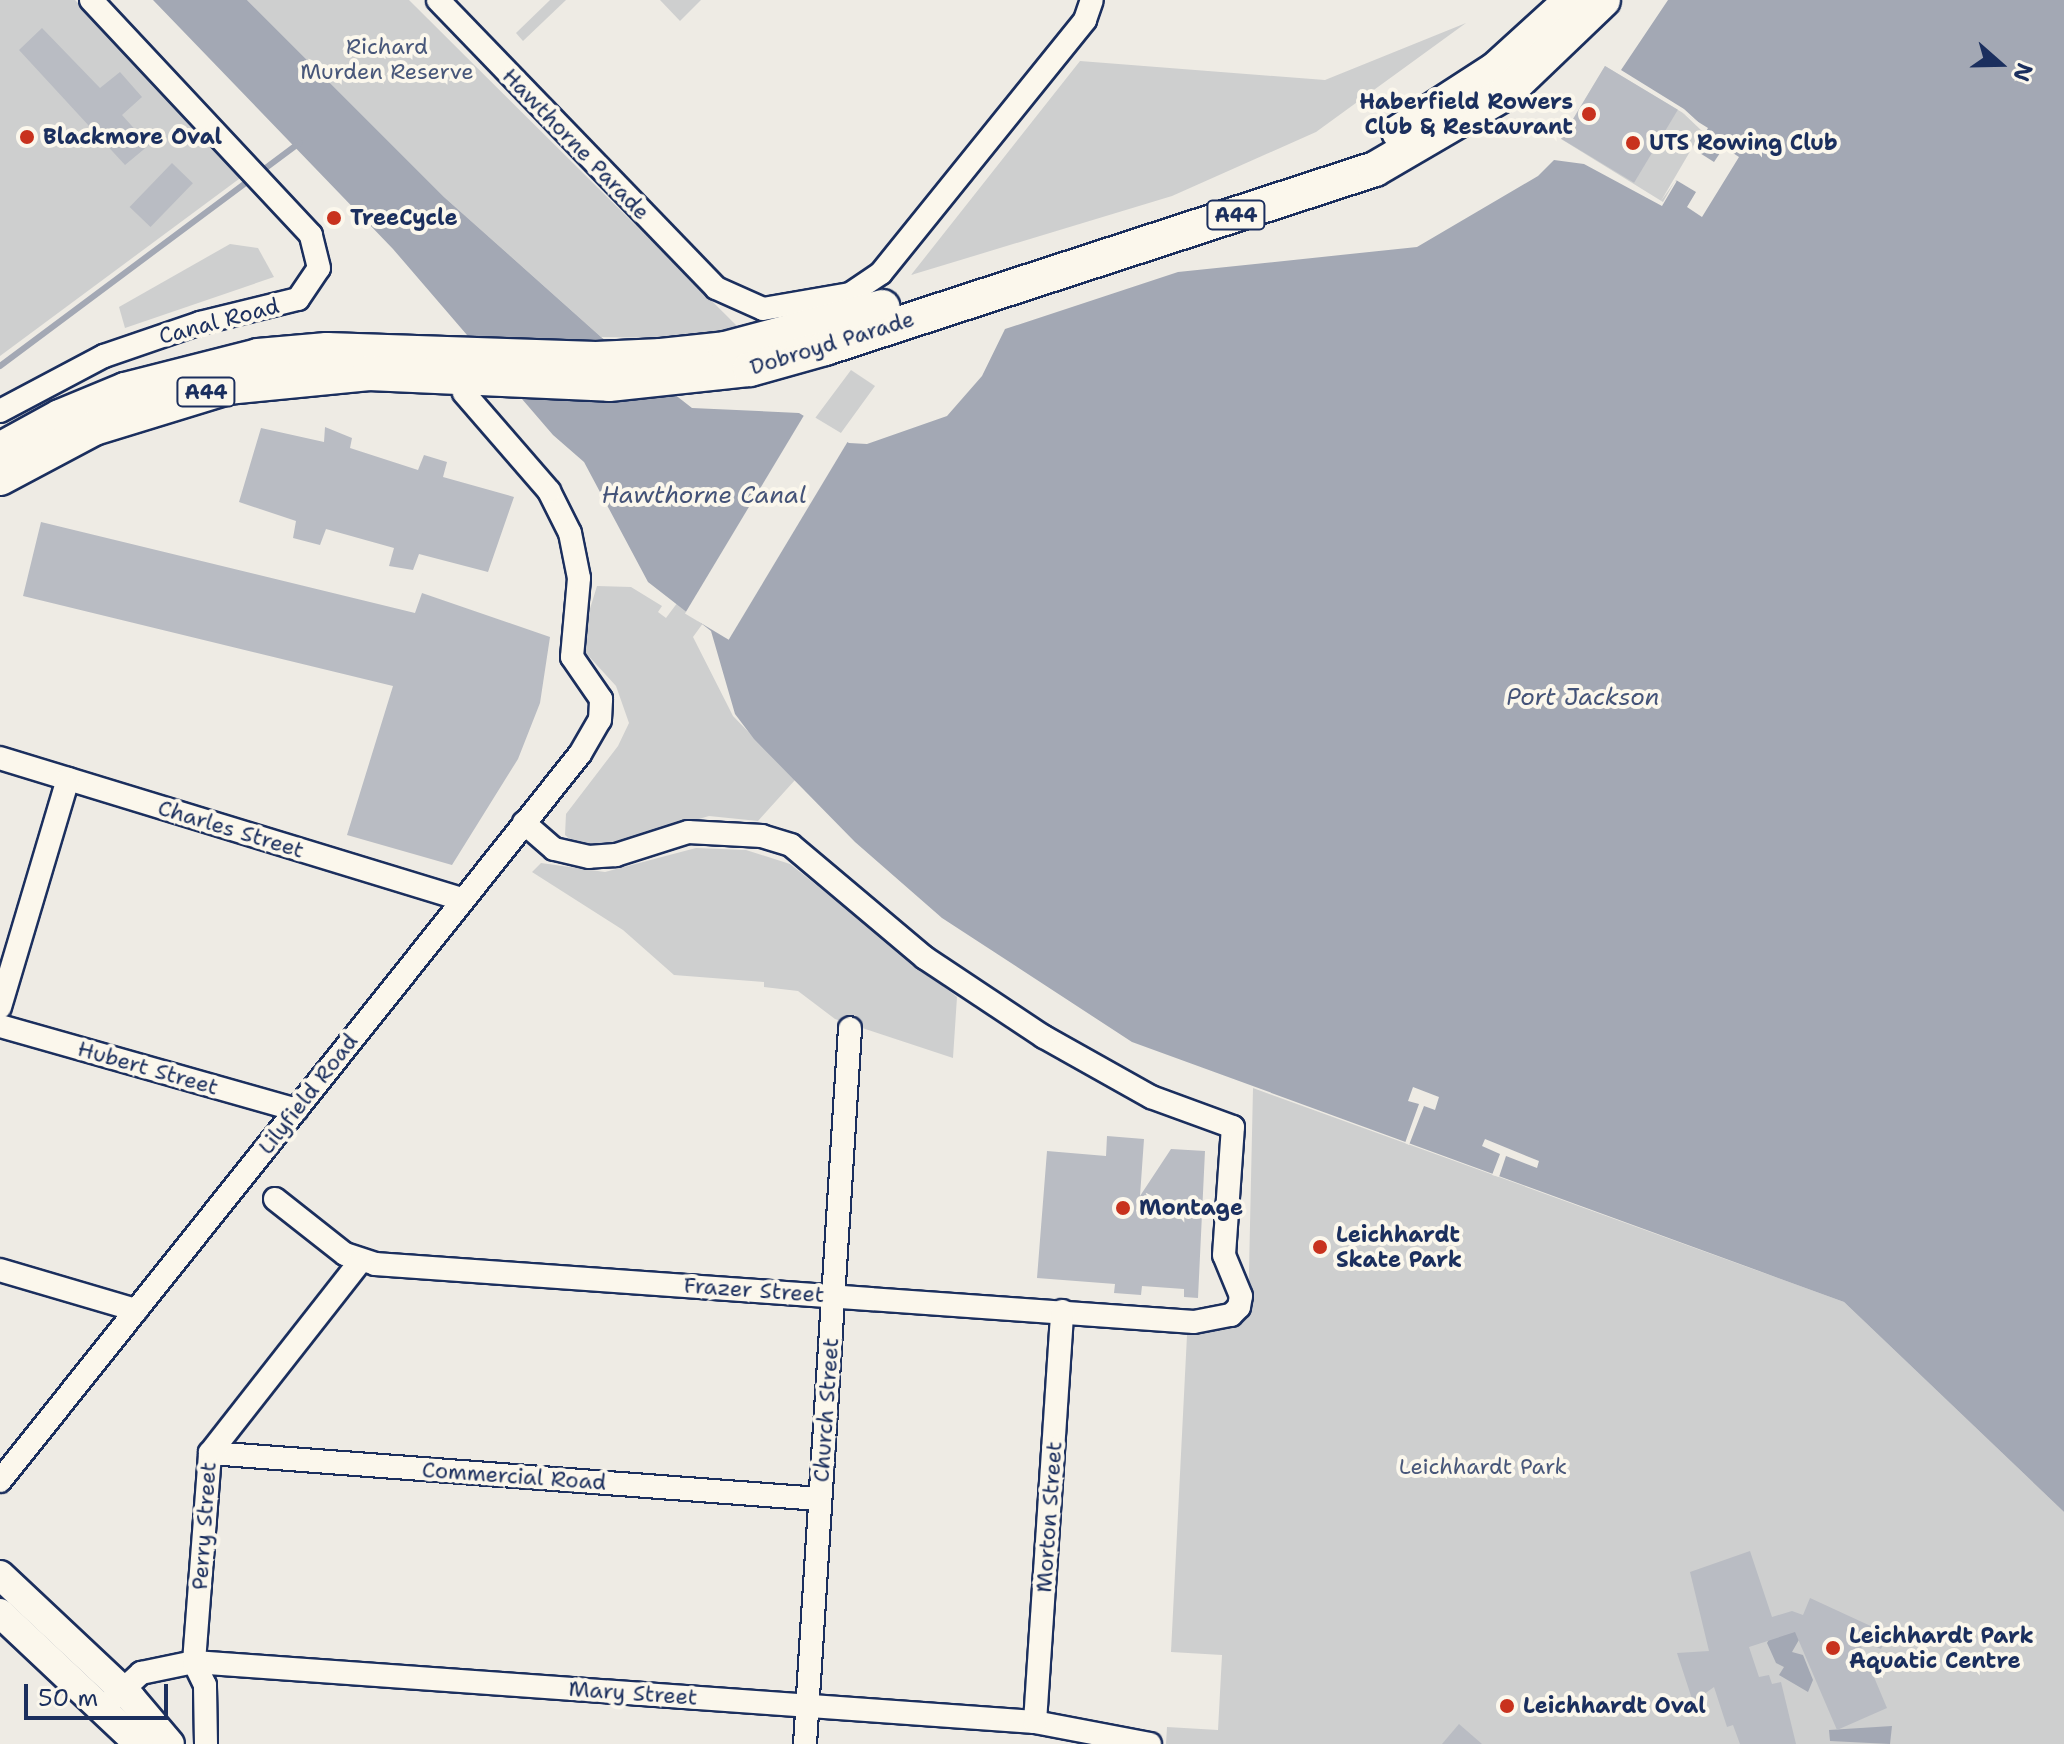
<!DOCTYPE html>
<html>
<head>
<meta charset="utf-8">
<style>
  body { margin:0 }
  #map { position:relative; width:2064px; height:1744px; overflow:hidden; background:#eeebe4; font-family:"Shantell Sans",sans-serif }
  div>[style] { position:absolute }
  .green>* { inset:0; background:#cecfcf }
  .water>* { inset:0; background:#a3a8b4 }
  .pier>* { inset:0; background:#eeebe4; transform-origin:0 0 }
  .stream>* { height:6px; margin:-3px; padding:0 3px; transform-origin:3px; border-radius:3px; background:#a3a8b4 }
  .building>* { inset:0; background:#b9bcc3; transform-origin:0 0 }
  .roads { filter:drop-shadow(2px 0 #1b2f5e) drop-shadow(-2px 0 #1b2f5e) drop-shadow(0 2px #1b2f5e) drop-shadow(0 -2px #1b2f5e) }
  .minor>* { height:22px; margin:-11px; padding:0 11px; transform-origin:11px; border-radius:11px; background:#fbf7ec }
  .major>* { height:28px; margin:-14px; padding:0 14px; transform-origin:14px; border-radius:14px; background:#fbf7ec }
  .highway>* { height:34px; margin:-17px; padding:0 17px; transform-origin:17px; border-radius:17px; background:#fbf7ec }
  .dots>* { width:22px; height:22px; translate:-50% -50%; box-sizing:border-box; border:4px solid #fbf7ec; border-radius:50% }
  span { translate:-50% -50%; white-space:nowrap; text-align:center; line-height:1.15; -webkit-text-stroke:8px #fbf7ec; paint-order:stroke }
  .shield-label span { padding:2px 6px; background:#fbf7ec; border:2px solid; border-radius:6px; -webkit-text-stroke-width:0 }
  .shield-label { font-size:20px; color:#1b2f5e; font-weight:700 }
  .park-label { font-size:22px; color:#48577a }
  .poi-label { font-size:22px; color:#1b2f5e; font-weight:700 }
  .right { translate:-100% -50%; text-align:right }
  .left { translate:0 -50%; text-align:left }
  .street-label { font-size:22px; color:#1b2f5e }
  .water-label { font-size:24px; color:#445378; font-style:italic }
  .north { position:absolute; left:1960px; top:24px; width:80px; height:80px; -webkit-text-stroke:6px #fbf7ec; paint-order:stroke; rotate:110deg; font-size:22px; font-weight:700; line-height:32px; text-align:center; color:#1b2f5e }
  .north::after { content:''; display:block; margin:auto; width:28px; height:36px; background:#1b2f5e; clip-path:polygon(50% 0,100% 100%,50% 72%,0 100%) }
  .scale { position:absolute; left:24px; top:1684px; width:144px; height:36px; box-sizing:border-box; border:4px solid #1b2f5e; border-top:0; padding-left:10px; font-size:24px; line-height:28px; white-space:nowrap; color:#1b2f5e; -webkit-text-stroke:6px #fbf7ec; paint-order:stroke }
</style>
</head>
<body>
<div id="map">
  <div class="green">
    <i style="clip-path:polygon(0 0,75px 0,243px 176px,0 356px)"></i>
    <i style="clip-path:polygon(247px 0,409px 0,739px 328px,667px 338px,601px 337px,444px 197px)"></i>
    <i style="clip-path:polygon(550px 0,566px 0,523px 41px,516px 33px)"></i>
    <i style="clip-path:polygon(660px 0,701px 0,680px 21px)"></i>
    <i style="clip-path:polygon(1466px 23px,1316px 132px,1172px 196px,911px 275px,1080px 61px,1325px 80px)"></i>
    <i style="clip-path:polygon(1605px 66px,1708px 128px,1695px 150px,1714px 162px,1696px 192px,1675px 181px,1663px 202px,1561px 139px)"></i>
    <i style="clip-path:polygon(230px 244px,258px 248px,274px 277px,125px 328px,119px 307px)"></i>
    <i style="clip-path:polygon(851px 370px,875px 386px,693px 637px,733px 716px,795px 780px,758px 821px,709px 816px,614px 844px,575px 844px,565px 835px,566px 814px,618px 746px,629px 723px,616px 686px,584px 651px,584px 628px,597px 586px,631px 587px,662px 606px,658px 612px,666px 618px)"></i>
    <i style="clip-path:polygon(696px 848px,746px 850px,790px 864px,957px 997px,953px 1058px,835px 1019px,798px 991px,764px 987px,764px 982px,674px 975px,623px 930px,532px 872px,541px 863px,605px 872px)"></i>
    <i style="clip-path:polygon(1253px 1088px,1844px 1302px,2064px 1512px,2064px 1744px,1166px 1744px,1167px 1727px,1218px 1730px,1222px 1655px,1171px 1652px,1187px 1335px,1191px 1329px,1248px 1317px)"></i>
  </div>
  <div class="water">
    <i style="clip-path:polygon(153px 0,247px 0,444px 197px,601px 337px,692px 408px,799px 413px,849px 443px,867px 444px,947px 416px,982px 376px,1005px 329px,1178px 272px,1417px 247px,1538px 176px,1554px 160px,1584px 164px,1662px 206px,1707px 130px,1684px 109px,1621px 70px,1668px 0,2064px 0,2064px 1512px,1844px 1302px,1132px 1042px,942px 918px,855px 842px,754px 739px,735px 714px,711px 631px,648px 582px,584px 462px,553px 435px,393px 249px)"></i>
    <i style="clip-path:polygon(1793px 1627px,1800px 1638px,1792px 1652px,1803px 1655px,1813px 1680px,1808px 1692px,1779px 1675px,1784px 1667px,1776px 1663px,1767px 1643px,1771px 1636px)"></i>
    <i style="clip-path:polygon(1892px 1726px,1890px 1744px,1830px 1741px,1829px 1730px)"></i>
  </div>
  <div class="pier">
    <i style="clip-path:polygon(1682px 112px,1708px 128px,1695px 150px,1714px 162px,1724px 147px,1739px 157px,1702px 217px,1687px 207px,1696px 192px,1676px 180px,1661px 201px,1702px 131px)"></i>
    <i style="left:806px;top:412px;width:51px;height:235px;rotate:31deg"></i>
    <i style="clip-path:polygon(1413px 1087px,1439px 1097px,1435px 1110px,1424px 1106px,1409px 1145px,1405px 1143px,1419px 1104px,1408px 1101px)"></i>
    <i style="clip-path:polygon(1485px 1139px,1539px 1161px,1537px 1168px,1506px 1156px,1499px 1177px,1492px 1175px,1500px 1154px,1482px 1146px)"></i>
  </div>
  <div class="stream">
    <i style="left:0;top:366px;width:374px;rotate:-36.7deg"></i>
  </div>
  <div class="building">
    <i style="clip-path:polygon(42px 28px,100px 88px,120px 72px,142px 97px,122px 115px,149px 145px,125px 165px,19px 50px)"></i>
    <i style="left:1605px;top:66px;width:85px;height:85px;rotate:31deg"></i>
    <i style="left:172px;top:163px;width:29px;height:61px;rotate:44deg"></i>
    <i style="clip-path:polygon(325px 427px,352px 438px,350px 448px,418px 470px,424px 455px,447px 462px,443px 477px,514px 497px,488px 572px,419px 554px,413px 570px,389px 566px,394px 548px,326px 529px,320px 545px,293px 538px,296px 521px,239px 502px,261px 428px,324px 442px)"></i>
    <i style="clip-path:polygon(41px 522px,415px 613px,422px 593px,550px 637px,540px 703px,518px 759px,452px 865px,347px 835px,393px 686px,23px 596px)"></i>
    <i style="clip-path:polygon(1107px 1136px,1144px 1139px,1140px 1196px,1171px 1149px,1205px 1151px,1198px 1298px,1184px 1297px,1184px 1289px,1142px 1286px,1141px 1295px,1114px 1293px,1115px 1284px,1037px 1278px,1047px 1151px,1106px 1156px)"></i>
    <i style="clip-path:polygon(1750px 1551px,1772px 1617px,1792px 1611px,1803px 1615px,1810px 1598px,1888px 1634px,1881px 1649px,1858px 1639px,1887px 1708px,1837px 1730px,1795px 1632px,1749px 1647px,1759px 1677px,1769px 1675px,1772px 1684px,1781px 1682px,1796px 1744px,1740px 1744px,1733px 1725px,1727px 1727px,1714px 1687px,1693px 1702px,1677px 1653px,1709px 1651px,1690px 1572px)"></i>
    <i style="clip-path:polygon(1459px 1724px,1482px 1744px,1442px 1744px)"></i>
  </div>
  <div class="roads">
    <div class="minor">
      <i style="left:438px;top:0;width:400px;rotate:46deg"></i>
      <i style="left:716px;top:288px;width:51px;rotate:24.1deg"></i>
      <i style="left:763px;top:309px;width:88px;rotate:-9.8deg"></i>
      <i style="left:850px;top:294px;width:37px;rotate:-34deg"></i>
      <i style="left:881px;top:273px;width:325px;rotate:-51.1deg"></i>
      <i style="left:1085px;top:20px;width:21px;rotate:-71deg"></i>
      <i style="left:0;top:411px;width:118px;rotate:-27.9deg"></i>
      <i style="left:104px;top:356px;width:102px;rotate:-19deg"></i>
      <i style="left:200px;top:323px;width:101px;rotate:-13.8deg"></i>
      <i style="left:298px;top:299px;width:37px;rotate:-56deg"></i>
      <i style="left:319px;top:268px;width:34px;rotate:-104deg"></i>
      <i style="left:311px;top:235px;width:322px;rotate:-133.1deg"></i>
      <i style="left:0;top:758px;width:482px;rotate:17deg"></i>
      <i style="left:0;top:1007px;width:238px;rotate:-73.4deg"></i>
      <i style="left:0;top:1026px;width:308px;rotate:15.8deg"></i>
      <i style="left:275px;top:1199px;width:89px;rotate:38.2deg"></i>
      <i style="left:345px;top:1254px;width:32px;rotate:18deg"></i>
      <i style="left:375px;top:1264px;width:821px;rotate:4.05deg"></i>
      <i style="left:1194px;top:1322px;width:38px;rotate:-11deg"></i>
      <i style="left:1231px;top:1315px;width:11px;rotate:-45deg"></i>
      <i style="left:1239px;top:1307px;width:11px;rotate:-80deg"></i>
      <i style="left:1241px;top:1296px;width:44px;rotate:-112.5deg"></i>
      <i style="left:1224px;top:1255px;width:128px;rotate:-86deg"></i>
      <i style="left:1233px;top:1127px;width:87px;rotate:-159.9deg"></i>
      <i style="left:1151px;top:1097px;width:123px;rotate:-150.7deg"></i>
      <i style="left:1044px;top:1037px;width:143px;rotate:-146.4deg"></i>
      <i style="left:925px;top:958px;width:175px;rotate:-139.9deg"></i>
      <i style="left:791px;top:845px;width:30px;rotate:-163deg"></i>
      <i style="left:762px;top:836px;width:74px;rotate:-176.9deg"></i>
      <i style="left:688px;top:832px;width:76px;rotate:162.3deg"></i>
      <i style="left:616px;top:855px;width:27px;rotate:176deg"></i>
      <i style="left:589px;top:857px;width:36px;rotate:-167deg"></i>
      <i style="left:554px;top:849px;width:40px;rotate:-139deg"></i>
      <i style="left:0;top:1270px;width:142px;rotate:16.4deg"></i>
      <i style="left:210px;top:1453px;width:611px;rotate:4.32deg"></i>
      <i style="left:0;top:1481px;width:930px;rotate:-51.42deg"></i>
      <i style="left:580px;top:754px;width:39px;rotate:-60deg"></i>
      <i style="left:600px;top:720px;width:21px;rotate:-87deg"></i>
      <i style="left:601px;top:699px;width:51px;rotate:-124.6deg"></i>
      <i style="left:572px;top:657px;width:79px;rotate:-84.9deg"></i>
      <i style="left:579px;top:578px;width:46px;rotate:-101.3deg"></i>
      <i style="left:570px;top:533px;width:47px;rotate:-116.6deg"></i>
      <i style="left:549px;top:491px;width:130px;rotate:-130.9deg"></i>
      <i style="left:112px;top:1700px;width:40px;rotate:-43deg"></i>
      <i style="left:141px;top:1673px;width:54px;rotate:-11.7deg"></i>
      <i style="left:194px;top:1662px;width:843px;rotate:4.08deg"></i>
      <i style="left:1035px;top:1722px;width:117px;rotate:10.8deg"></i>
      <i style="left:1035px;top:1722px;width:412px;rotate:-86.2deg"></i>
      <i style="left:206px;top:1744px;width:59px;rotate:-91deg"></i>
      <i style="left:205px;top:1685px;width:25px;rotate:-116deg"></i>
      <i style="left:194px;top:1662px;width:210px;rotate:-85.6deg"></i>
      <i style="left:210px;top:1453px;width:243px;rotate:-51.9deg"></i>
      <i style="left:805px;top:1744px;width:717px;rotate:-86.4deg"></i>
    </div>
    <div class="major">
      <i style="left:0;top:1575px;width:180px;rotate:43.2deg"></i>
      <i style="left:131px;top:1698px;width:60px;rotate:49.7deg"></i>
      <i style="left:0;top:1613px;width:191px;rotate:43.3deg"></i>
    </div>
    <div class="highway">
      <i style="left:1399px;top:132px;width:114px;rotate:-32.9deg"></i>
      <i style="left:1495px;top:70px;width:104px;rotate:-42.3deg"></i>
      <i style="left:0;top:450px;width:68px;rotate:-28.8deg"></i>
      <i style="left:60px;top:417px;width:70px;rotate:-22.6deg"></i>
      <i style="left:125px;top:390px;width:137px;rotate:-14.3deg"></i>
      <i style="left:258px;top:356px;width:69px;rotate:-5deg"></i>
      <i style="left:327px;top:350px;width:269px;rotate:1.9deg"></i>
      <i style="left:596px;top:359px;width:65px;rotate:-2.6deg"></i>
      <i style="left:661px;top:356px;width:64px;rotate:-6.2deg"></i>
      <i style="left:725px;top:349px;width:163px;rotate:-14.9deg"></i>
      <i style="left:0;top:478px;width:106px;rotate:-28deg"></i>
      <i style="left:94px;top:428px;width:139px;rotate:-17.1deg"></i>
      <i style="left:227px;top:387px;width:143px;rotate:-5.6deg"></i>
      <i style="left:369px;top:373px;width:240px;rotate:2.6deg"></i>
      <i style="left:609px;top:384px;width:142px;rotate:-6.1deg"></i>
      <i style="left:750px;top:369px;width:78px;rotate:-15.6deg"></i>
      <i style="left:825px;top:348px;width:578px;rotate:-18.03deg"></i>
      <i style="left:1375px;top:169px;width:153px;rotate:-30.3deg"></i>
      <i style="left:1507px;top:92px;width:133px;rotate:-43.8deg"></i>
    </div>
  </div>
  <div class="dots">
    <i style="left:1589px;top:114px;background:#c8321e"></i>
    <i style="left:27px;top:137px;background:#c8321e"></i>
    <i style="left:1633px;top:143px;background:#c8321e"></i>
    <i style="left:334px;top:218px;background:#c8321e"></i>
    <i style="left:1123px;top:1208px;background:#c8321e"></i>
    <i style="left:1320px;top:1247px;background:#c8321e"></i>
    <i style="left:1833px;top:1648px;background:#c8321e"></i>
    <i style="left:1507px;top:1706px;background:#c8321e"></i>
  </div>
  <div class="shield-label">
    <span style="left:1236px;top:215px">A44</span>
    <span style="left:206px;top:392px">A44</span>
  </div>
  <div class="park-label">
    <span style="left:387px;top:59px">Richard<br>Murden Reserve</span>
    <span style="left:1483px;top:1467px">Leichhardt Park</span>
  </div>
  <div class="poi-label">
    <span class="right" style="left:1573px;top:114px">Haberfield Rowers<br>Club &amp; Restaurant</span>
    <span class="left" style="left:43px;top:137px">Blackmore Oval</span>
    <span class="left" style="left:1649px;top:143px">UTS Rowing Club</span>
    <span class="left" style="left:350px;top:218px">TreeCycle</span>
    <span class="left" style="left:1139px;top:1208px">Montage</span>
    <span class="left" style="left:1336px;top:1247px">Leichhardt<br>Skate Park</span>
    <span class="left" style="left:1849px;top:1648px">Leichhardt Park<br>Aquatic Centre</span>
    <span class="left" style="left:1523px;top:1706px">Leichhardt Oval</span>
  </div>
  <div class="street-label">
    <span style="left:576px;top:144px;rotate:46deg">Hawthorne Parade</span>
    <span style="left:219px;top:321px;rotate:-15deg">Canal Road</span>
    <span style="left:832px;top:343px;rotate:-17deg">Dobroyd Parade</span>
    <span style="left:231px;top:829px;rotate:17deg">Charles Street</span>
    <span style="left:148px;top:1068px;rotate:16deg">Hubert Street</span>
    <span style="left:308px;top:1094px;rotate:-52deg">Lilyfield Road</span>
    <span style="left:754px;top:1290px;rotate:4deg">Frazer Street</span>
    <span style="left:826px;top:1410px;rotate:-86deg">Church Street</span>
    <span style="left:514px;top:1476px;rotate:4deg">Commercial Road</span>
    <span style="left:1049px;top:1517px;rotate:-86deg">Morton Street</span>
    <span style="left:204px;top:1526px;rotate:-86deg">Perry Street</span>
    <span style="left:633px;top:1693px;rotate:4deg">Mary Street</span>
  </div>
  <div class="water-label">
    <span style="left:704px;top:496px">Hawthorne Canal</span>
    <span style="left:1583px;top:698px">Port Jackson</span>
  </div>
  <div class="north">N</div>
  <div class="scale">50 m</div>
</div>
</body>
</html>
